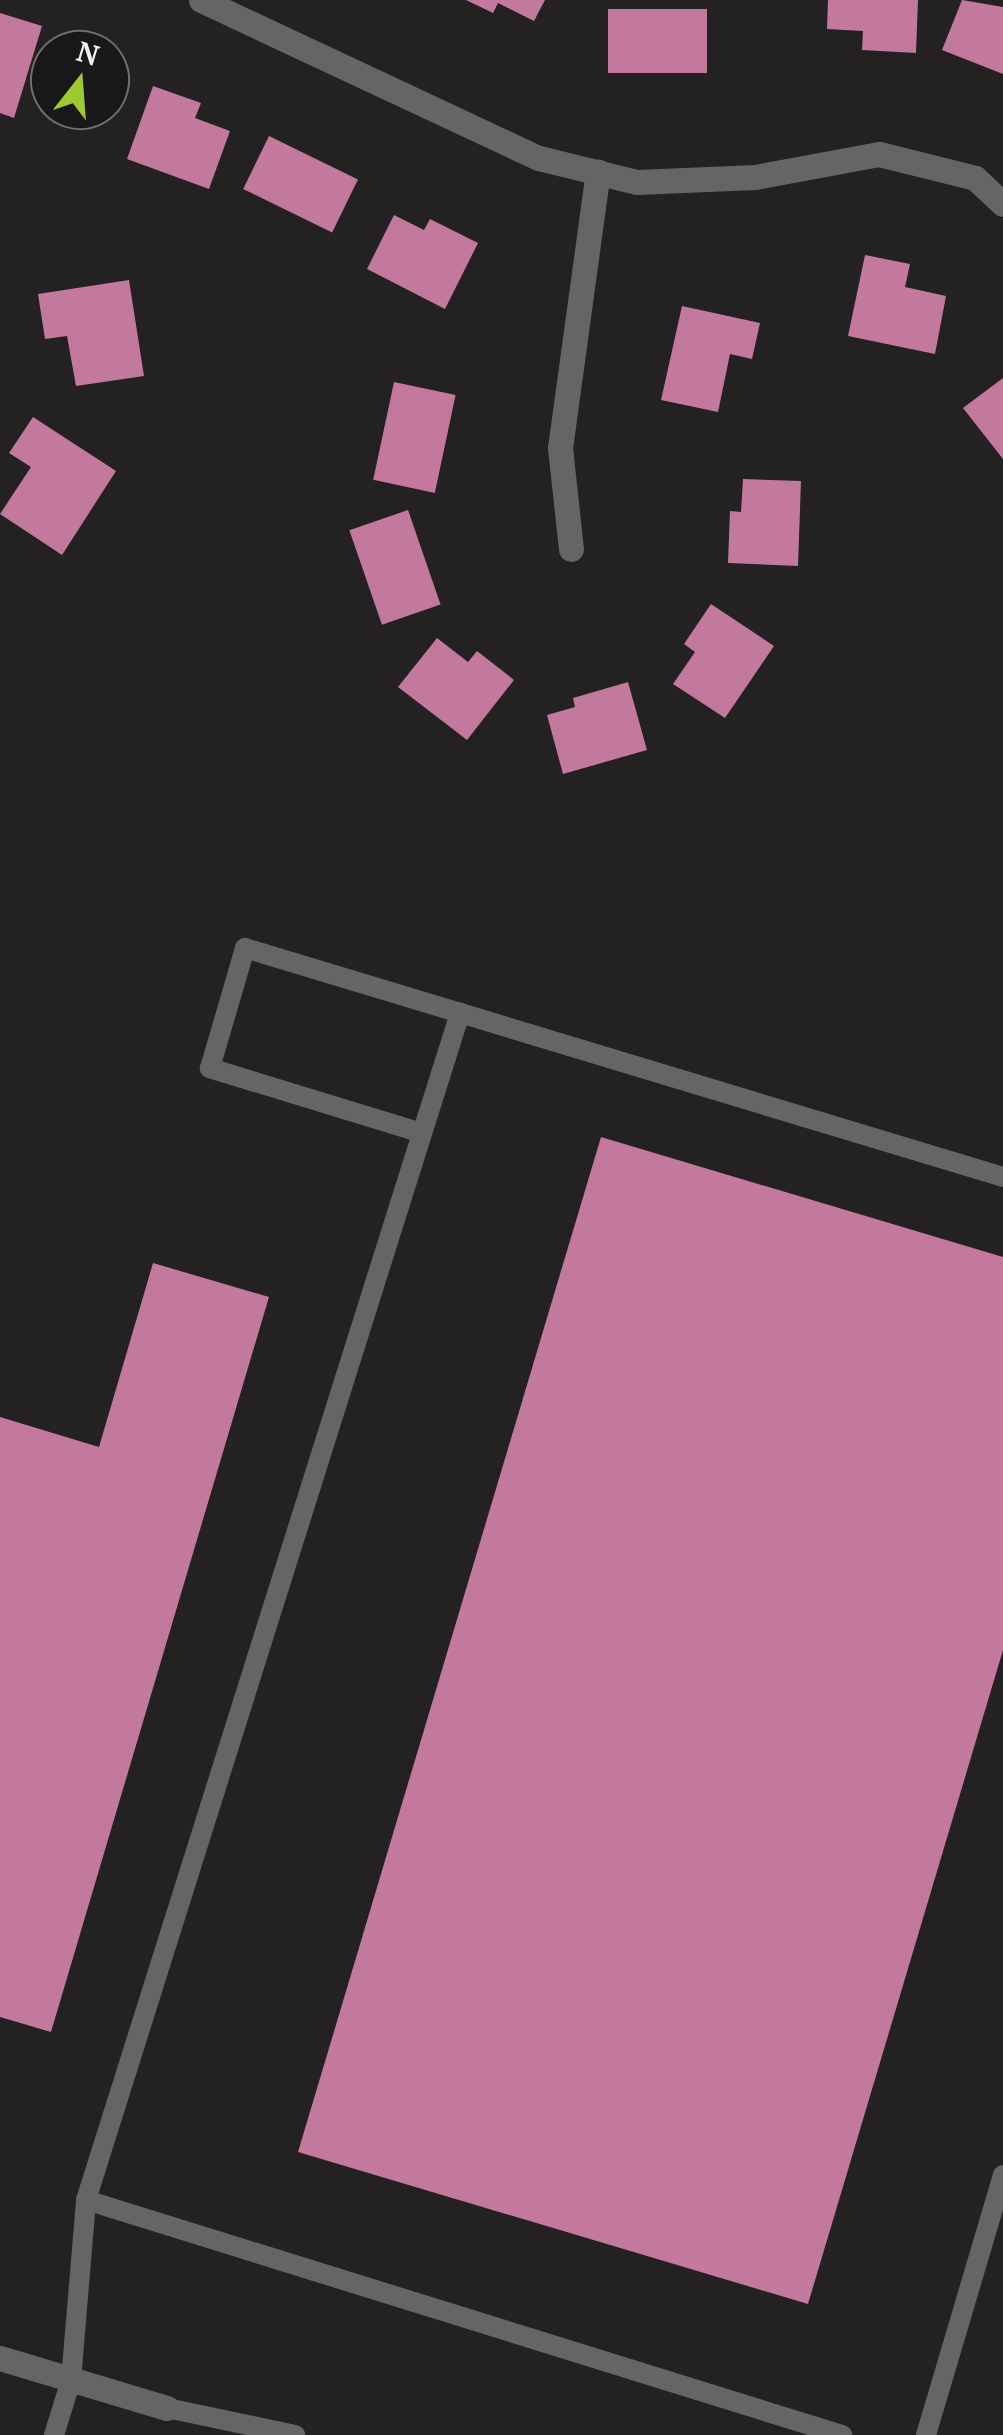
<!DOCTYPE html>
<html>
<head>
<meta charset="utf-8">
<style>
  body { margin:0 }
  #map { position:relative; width:1003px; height:2435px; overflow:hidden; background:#232122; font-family:"PT Serif",serif }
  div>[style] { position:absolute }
  .building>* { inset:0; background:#c2799d; transform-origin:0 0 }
  .lane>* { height:20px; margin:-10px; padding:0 10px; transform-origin:10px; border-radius:10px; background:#656564 }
  .street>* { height:25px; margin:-12.5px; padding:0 12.5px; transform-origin:12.5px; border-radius:12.5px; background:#656564 }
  span { translate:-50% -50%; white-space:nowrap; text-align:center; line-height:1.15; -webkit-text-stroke:10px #1a1718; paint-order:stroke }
  .north { position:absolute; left:30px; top:30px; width:100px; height:100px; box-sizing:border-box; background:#1a1718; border:2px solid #706e6f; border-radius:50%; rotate:17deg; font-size:28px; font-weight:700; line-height:40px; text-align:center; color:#f2f0f1 }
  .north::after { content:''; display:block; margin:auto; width:35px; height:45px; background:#9dca31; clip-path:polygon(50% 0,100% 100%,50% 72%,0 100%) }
</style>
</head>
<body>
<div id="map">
  <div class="building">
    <i style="clip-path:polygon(466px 0,545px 0,534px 21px,498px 3px,493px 13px)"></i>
    <i style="clip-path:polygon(828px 0,918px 0,916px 53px,862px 50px,863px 31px,827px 29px)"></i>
    <i style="clip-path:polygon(962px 0,1003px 7px,1003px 74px,942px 50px)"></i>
    <i style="left:608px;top:9px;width:99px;height:64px"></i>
    <i style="clip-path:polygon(0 13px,42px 26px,14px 118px,0 113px)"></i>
    <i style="clip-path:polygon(153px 86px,201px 103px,195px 118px,230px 131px,209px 189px,127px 159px)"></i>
    <i style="left:269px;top:136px;width:99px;height:59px;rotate:26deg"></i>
    <i style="clip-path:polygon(394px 215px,424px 230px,430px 219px,478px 243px,445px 309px,367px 269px)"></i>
    <i style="clip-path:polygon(865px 255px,910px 264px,905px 287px,946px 296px,935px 354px,848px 336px)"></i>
    <i style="clip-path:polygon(129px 280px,144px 376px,76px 386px,67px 336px,45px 339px,38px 294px)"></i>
    <i style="clip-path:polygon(682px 306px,760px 323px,752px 359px,730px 354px,718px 412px,661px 400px)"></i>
    <i style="clip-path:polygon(1003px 378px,1003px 459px,963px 408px)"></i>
    <i style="left:394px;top:382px;width:63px;height:100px;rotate:12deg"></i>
    <i style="clip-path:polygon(33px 417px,116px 471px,62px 555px,0 514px,31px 467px,9px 453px)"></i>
    <i style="clip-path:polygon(743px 479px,801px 481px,798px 566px,728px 563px,730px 511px,741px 512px)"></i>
    <i style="left:408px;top:510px;width:100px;height:62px;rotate:71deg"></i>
    <i style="clip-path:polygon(711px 604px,774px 646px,725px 718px,673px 684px,695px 652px,684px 644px)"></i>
    <i style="clip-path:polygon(437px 638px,468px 662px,477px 651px,514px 680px,467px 740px,398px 687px)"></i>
    <i style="clip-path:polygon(628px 682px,647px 750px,563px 774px,547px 715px,575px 707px,573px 698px)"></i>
    <i style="clip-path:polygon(601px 1137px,1003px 1257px,1003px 1650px,808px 2304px,298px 2152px)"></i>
    <i style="clip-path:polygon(153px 1263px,269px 1297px,51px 2032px,0 2017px,0 1417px,99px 1447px)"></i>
  </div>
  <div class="lane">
    <i style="left:422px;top:1133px;width:222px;rotate:-163deg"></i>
    <i style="left:210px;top:1068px;width:125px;rotate:-73.7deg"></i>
    <i style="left:245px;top:948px;width:792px;rotate:16.81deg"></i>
    <i style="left:86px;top:2200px;width:792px;rotate:17.27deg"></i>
    <i style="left:167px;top:2408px;width:131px;rotate:11.9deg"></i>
    <i style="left:54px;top:2435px;width:58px;rotate:-72.8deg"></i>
    <i style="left:71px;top:2380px;width:181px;rotate:-85.2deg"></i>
    <i style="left:86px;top:2200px;width:1245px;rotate:-72.51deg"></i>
    <i style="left:926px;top:2435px;width:271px;rotate:-73.5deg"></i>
  </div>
  <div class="street">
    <i style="left:201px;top:0;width:373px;rotate:25.1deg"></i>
    <i style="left:539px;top:158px;width:101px;rotate:13.8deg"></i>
    <i style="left:637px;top:182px;width:118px;rotate:-2.4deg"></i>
    <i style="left:755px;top:177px;width:126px;rotate:-10.5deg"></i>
    <i style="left:879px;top:154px;width:99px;rotate:14deg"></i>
    <i style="left:975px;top:178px;width:38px;rotate:43deg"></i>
    <i style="left:571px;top:549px;width:102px;rotate:-96.2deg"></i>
    <i style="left:560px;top:448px;width:279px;rotate:-82.2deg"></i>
    <i style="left:0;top:2358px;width:174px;rotate:16.7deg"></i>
  </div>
  <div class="north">N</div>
</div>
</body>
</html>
